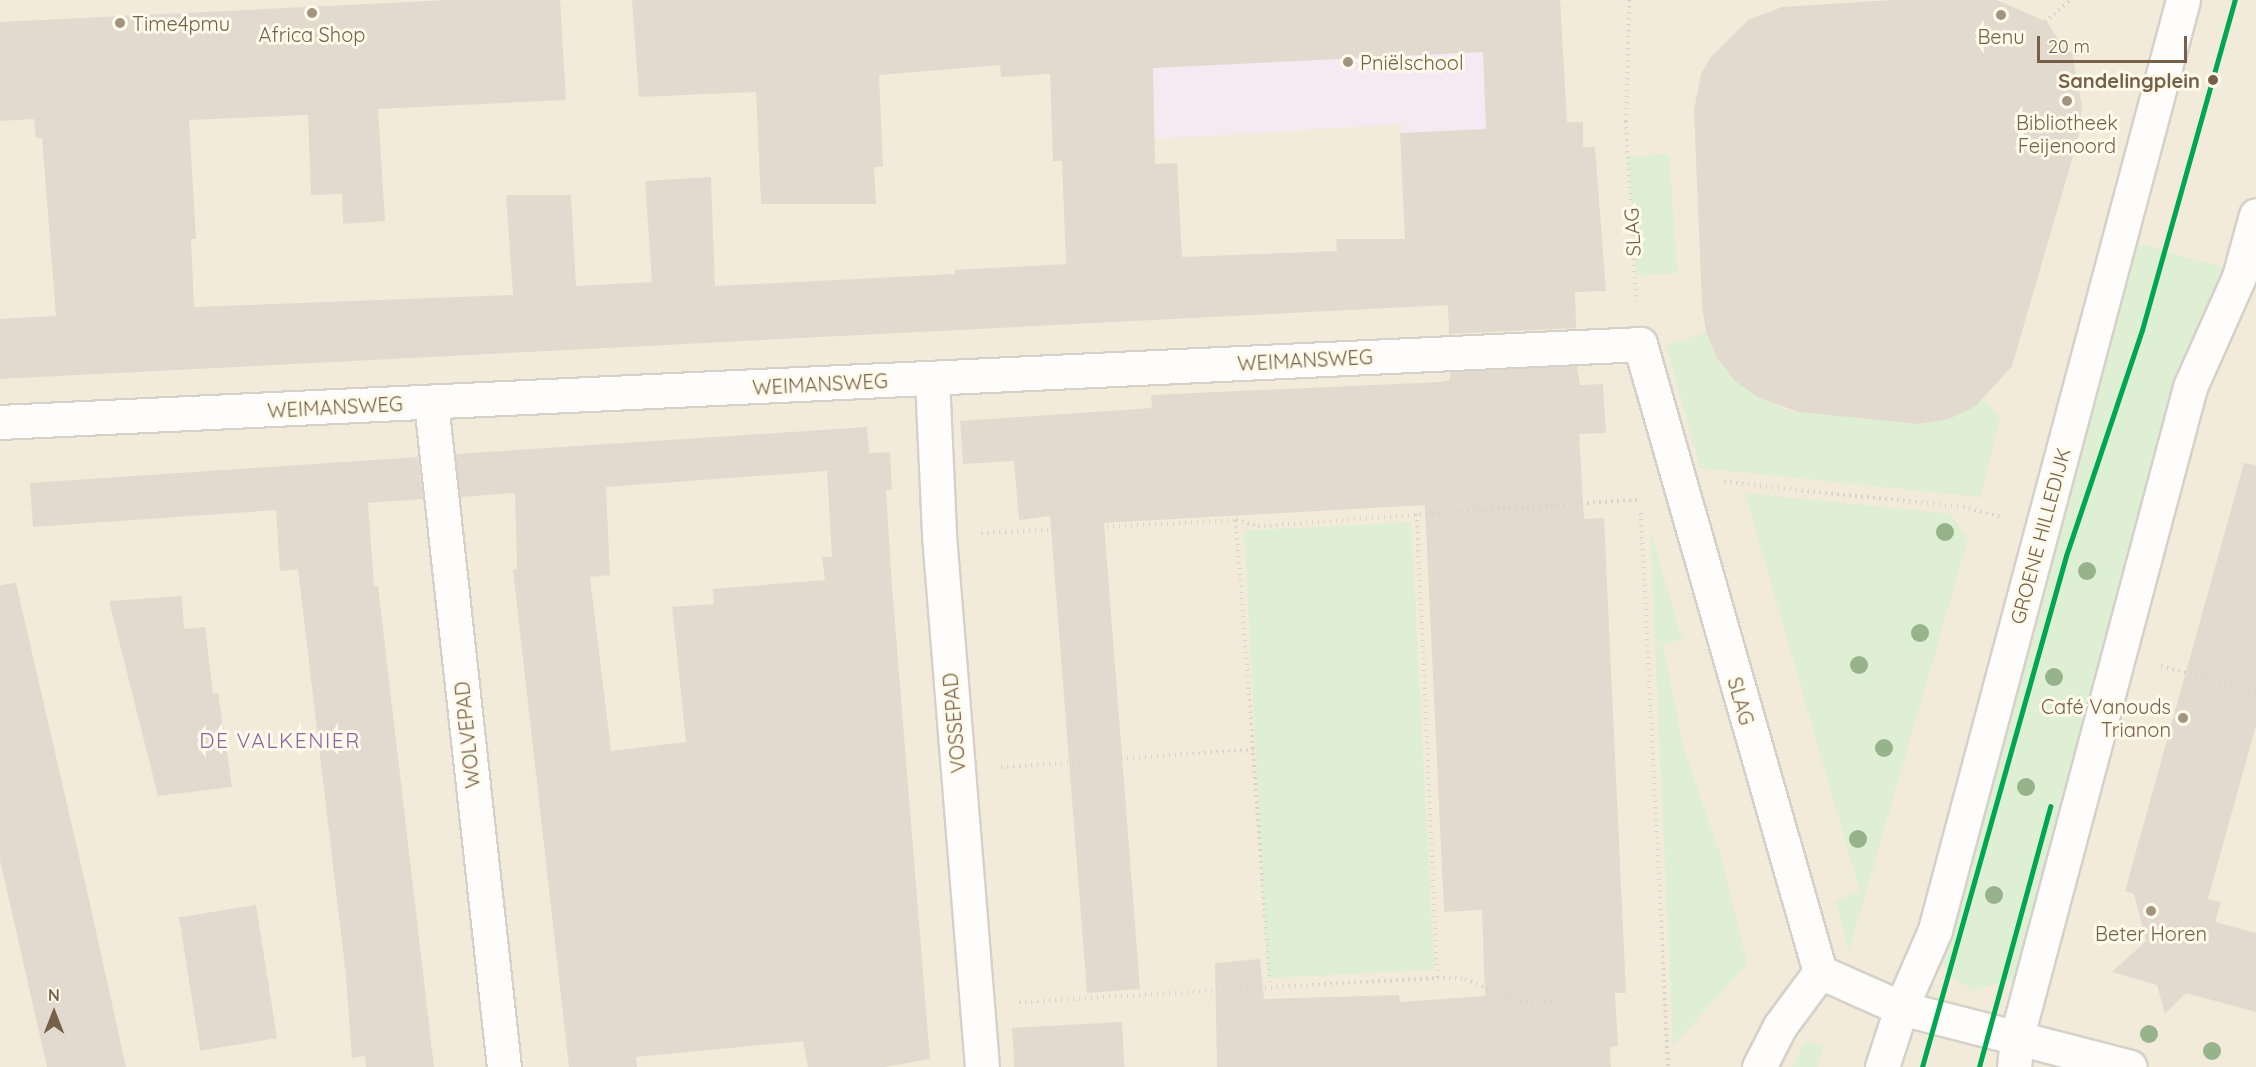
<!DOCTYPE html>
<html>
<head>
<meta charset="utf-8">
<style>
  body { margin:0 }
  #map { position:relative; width:2256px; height:1067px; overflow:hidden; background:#f7f4e9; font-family:Quicksand,sans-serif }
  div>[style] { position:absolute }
  .residential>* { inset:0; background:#f3ebd9; transform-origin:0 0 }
  .education>* { inset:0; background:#f5e9f2 }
  .green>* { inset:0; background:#dfefd3; transform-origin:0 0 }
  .building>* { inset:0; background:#e2dace; transform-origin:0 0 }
  .path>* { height:4px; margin-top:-2px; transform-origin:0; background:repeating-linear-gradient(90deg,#dad4cc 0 1.5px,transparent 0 6px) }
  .roads { filter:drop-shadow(2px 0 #d6d1c8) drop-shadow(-2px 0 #d6d1c8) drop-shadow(0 2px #d6d1c8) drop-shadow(0 -2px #d6d1c8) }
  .minor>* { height:33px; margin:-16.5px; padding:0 16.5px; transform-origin:16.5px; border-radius:16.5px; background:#fefdfc }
  .tram-1>* { height:4.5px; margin:-2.25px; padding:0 2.25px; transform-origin:2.25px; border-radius:2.25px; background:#00a651 }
  .trees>* { width:18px; height:18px; margin:-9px; border-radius:50%; background:#97b38c }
  .dots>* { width:16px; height:16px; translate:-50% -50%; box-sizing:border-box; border:3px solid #fffaeb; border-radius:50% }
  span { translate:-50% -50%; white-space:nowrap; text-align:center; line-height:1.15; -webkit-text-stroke:6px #fffaeb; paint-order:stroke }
  .poi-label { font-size:20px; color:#766048 }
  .left { translate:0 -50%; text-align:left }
  .right { translate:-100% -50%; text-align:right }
  .stop-label { font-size:20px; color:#766048; font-weight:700 }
  .street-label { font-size:20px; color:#766048 }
  .neighbourhood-label { font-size:21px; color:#90639a; letter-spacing:1.5px }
  .north { position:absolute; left:24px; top:983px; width:60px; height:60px; -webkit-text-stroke:4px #fffaeb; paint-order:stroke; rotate:0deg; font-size:16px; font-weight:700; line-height:24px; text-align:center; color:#766048 }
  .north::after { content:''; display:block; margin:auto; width:21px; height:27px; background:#766048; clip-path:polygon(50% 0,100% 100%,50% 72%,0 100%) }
  .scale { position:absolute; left:2037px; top:36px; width:150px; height:27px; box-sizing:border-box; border:3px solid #766048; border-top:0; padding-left:8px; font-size:18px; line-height:21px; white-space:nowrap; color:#766048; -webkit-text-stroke:4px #fffaeb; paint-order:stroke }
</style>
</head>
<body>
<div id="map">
  <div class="residential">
    <i style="left:0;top:0;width:2256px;height:1067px"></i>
  </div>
  <div class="education">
    <i style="clip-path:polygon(1133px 0,1558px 0,1564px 146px,1404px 154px,1402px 124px,1138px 140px)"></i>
  </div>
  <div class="green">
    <i style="left:1669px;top:154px;width:119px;height:41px;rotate:86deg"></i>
    <i style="clip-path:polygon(2133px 242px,2228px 269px,2017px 979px,1974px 990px,1955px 980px,1937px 957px)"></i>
    <i style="clip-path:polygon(1706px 332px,1717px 358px,1735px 381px,1785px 410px,1919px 424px,1949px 419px,1984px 400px,2000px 417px,1980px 497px,1700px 468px,1666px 346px)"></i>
    <i style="clip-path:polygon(1745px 493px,1950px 514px,1968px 539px,1849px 951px,1835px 900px,1860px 892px)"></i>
    <i style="left:1411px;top:522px;width:448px;height:167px;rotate:87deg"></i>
    <i style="clip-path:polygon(1650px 529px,1682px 639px,1663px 645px,1684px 749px,1720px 854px,1747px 964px,1673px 1046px)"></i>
    <i style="clip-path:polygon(1805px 1041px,1824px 1046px,1817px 1067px,1792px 1067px)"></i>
  </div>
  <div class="building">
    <i style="clip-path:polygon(evenodd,448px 0,560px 0,566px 100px,378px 109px,385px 221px,343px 224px,342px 194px,311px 195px,308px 115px,189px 120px,196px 239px,191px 239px,194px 307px,513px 295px,506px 195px,571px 195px,576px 286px,652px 282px,645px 181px,711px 177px,715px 286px,955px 274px,955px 270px,1066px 264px,1062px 161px,1053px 161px,1050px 74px,1001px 77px,1000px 65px,879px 75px,883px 167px,874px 167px,876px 204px,761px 204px,756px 92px,639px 97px,632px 0,1560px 0,1567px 122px,1583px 122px,1583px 147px,1595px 147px,1606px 291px,1575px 292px,1576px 328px,1449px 334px,1448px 305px,0 379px,0 319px,56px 316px,42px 138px,36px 138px,34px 119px,0 121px,0 22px,448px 0,1483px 52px,1486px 129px,1400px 133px,1405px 239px,1336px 239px,1337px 251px,1182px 257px,1177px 163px,1155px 164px,1153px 68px,1483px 52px)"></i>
    <i style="clip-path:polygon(1891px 0,1997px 0,2047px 22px,2064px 48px,2072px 53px,2082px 105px,2078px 139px,2012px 366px,1976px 406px,1949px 419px,1919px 424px,1799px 412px,1759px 398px,1735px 381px,1717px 358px,1706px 332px,1702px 306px,1694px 110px,1701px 74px,1710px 58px,1748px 20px,1782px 7px)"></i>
    <i style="clip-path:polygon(1577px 366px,1580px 385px,1603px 384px,1606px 433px,1579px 434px,1584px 519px,1604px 518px,1626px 993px,1615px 993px,1618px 1046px,1610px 1047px,1611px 1067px,1217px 1067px,1215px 963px,1260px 959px,1264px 999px,1399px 995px,1400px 1002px,1485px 996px,1482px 910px,1444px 912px,1425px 505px,1104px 523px,1140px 989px,1087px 993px,1050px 516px,1019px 520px,1014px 461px,963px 464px,960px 421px,1152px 408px,1151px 395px,1439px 382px,1450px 380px,1450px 372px)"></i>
    <i style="clip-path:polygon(evenodd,867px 427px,869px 453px,890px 452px,892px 490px,886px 490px,892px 586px,930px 1059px,884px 1067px,808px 1067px,803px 1041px,636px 1057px,637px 1067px,569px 1067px,513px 570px,517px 569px,515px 493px,460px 497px,455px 454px,867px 427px,827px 471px,832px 557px,822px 557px,825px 580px,713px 589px,714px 604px,672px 607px,686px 742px,611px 751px,590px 577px,610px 575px,606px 487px,827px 471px)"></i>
    <i style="clip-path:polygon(418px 457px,423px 499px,368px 503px,374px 586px,378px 586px,434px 1067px,366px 1067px,365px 1056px,352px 1058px,346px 976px,298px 569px,280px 571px,276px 510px,33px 527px,30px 483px)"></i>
    <i style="clip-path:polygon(2244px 463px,2256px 465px,2256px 725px,2208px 899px,2221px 902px,2215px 922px,2256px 933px,2256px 1012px,2186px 993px,2165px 1014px,2157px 985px,2112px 972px,2146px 941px,2134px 894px,2125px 891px)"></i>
    <i style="clip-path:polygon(16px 583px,88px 895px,126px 1067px,47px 1067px,0 860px,0 585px)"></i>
    <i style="clip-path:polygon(182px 596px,184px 629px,205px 627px,213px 694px,218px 693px,232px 787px,158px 796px,109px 601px)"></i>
    <i style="left:256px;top:905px;width:135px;height:78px;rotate:81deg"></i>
    <i style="left:1122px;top:1022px;width:45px;height:110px;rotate:87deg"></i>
  </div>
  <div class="path">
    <i style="left:1629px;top:0;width:121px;rotate:91.4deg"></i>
    <i style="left:1626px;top:121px;width:181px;rotate:86.8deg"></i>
    <i style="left:2045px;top:22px;width:33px;rotate:-41deg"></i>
    <i style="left:1724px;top:482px;width:240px;rotate:6deg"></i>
    <i style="left:1963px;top:507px;width:40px;rotate:14.4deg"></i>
    <i style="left:1641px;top:513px;width:555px;rotate:87.21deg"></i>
    <i style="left:1417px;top:514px;width:464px;rotate:87.5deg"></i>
    <i style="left:1236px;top:520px;width:468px;rotate:85.8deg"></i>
    <i style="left:981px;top:533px;width:255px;rotate:-2.9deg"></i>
    <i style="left:1236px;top:520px;width:23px;rotate:15deg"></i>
    <i style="left:1258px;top:526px;width:384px;rotate:-4deg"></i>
    <i style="left:2161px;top:666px;width:98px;rotate:15.3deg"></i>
    <i style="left:1001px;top:767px;width:253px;rotate:-3.9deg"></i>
    <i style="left:1019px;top:1002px;width:419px;rotate:-3.3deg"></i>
    <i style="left:1437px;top:978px;width:28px;rotate:2deg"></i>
    <i style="left:1465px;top:979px;width:60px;rotate:22.7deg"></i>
    <i style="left:1520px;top:1002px;width:40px;rotate:-1.4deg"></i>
  </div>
  <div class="roads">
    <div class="minor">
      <i style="left:932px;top:378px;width:157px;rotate:87.4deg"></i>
      <i style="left:939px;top:535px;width:534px;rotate:85.38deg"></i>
      <i style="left:431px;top:403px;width:668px;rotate:83.73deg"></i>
      <i style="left:0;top:422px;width:1642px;rotate:-2.72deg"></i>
      <i style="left:1640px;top:344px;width:653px;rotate:74.01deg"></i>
      <i style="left:1820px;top:972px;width:89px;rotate:24deg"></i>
      <i style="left:1901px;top:1008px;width:236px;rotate:14.4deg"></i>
      <i style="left:1759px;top:1067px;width:46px;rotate:-62.9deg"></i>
      <i style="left:1780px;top:1026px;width:67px;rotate:-53.5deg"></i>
      <i style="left:1882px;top:1067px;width:62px;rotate:-72.1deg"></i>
      <i style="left:1901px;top:1008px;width:85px;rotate:-66.4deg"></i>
      <i style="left:1935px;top:930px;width:962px;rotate:-75.07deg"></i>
      <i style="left:2014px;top:1067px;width:31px;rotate:-84deg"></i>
      <i style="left:2017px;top:1036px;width:672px;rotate:-75.07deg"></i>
      <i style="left:2190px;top:387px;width:120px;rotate:-66deg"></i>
      <i style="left:2239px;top:277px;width:64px;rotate:-74.7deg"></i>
    </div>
  </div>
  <div class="tram-1">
    <i style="left:1922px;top:1067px;width:531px;rotate:-74.26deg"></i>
    <i style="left:2066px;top:556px;width:238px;rotate:-71.4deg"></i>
    <i style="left:2142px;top:330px;width:343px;rotate:-74.3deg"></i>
    <i style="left:1979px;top:1067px;width:270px;rotate:-74.7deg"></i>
  </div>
  <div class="trees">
    <i style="left:1945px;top:532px"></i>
    <i style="left:2087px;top:571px"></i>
    <i style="left:1920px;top:633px"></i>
    <i style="left:1859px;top:665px"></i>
    <i style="left:2054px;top:677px"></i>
    <i style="left:1884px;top:748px"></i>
    <i style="left:2026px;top:787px"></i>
    <i style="left:1858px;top:839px"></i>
    <i style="left:1994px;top:895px"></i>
    <i style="left:2149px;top:1034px"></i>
    <i style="left:2212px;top:1051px"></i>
  </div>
  <div class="dots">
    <i style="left:312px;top:13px;background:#a39480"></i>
    <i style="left:2001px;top:15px;background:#a39480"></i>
    <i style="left:120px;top:23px;background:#a39480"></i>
    <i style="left:1348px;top:62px;background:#a39480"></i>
    <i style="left:2213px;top:80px;background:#766048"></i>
    <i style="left:2067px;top:101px;background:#a39480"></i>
    <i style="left:2183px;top:718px;background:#a39480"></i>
    <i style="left:2151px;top:911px;background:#a39480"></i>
  </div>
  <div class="poi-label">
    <span class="left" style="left:132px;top:23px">Time4pmu</span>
    <span style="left:312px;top:34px">Africa Shop</span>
    <span style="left:2001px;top:36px">Benu</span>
    <span class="left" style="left:1360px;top:62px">Pniëlschool</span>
    <span style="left:2067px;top:134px">Bibliotheek<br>Feijenoord</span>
    <span class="right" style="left:2171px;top:718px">Café Vanouds<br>Trianon</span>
    <span style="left:2151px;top:933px">Beter Horen</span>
  </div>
  <div class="stop-label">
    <span class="right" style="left:2200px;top:80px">Sandelingplein</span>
  </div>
  <div class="street-label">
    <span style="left:1632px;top:232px;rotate:-93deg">SLAG</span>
    <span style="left:1305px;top:360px;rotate:-3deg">WEIMANSWEG</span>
    <span style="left:820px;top:384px;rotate:-3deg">WEIMANSWEG</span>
    <span style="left:335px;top:407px;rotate:-3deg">WEIMANSWEG</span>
    <span style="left:2040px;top:536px;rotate:-75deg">GROENE HILLEDIJK</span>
    <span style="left:1741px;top:701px;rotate:74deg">SLAG</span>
    <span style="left:954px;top:723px;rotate:-95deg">VOSSEPAD</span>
    <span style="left:467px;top:735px;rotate:-96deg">WOLVEPAD</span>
  </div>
  <div class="neighbourhood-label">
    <span style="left:280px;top:740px">DE VALKENIER</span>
  </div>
  <div class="north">N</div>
  <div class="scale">20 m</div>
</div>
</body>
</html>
